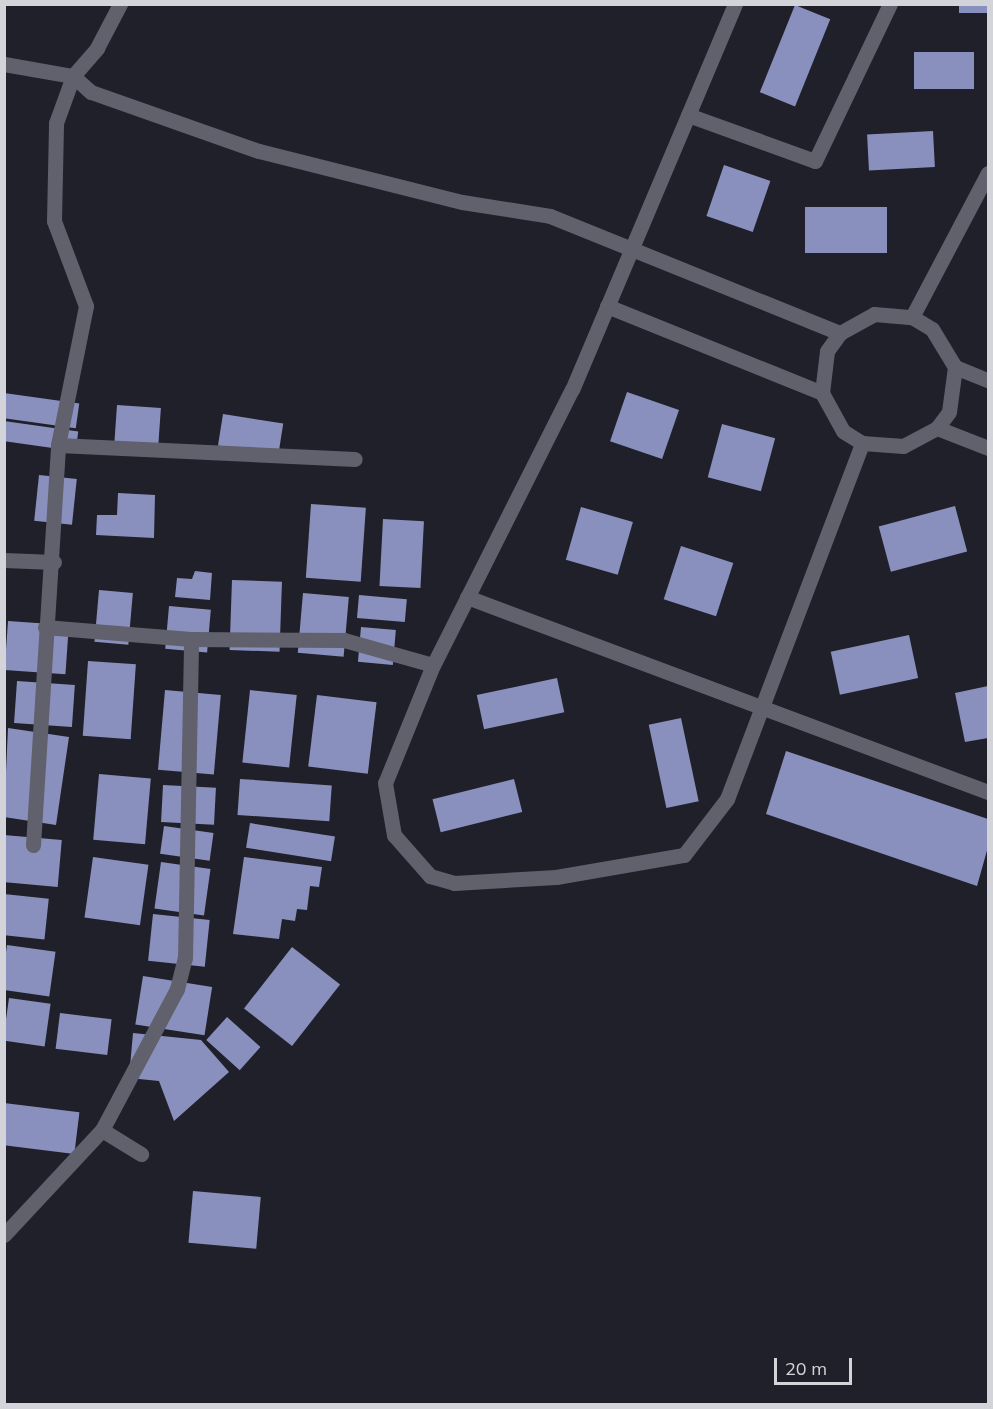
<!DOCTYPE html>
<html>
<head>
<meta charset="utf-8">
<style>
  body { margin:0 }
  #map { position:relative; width:993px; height:1409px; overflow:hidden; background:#1f2029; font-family:Mulish,sans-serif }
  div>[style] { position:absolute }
  .building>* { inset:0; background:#8a90be; transform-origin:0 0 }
  .minor>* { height:15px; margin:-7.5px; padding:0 7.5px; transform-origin:7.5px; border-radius:7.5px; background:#60616c }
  span { translate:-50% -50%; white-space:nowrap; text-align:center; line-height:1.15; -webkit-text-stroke:6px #1f2029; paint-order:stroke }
  .frame { position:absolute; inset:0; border:6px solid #d2d4da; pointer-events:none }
  .scale { position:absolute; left:774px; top:1358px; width:78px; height:27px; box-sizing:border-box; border:3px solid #d2d4da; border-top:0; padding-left:8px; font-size:18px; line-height:21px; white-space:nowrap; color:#d2d4da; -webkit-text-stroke:4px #1f2029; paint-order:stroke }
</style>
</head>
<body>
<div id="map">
  <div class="building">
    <i style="left:959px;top:4px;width:29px;height:9px"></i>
    <i style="left:795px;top:5px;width:38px;height:94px;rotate:22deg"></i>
    <i style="left:914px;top:52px;width:60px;height:37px"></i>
    <i style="left:933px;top:131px;width:36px;height:66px;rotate:87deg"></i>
    <i style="left:724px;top:165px;width:49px;height:54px;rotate:19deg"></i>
    <i style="left:805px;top:207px;width:82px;height:46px"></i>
    <i style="left:627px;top:392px;width:55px;height:52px;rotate:19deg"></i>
    <i style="left:4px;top:393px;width:76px;height:25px;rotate:8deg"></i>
    <i style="left:117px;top:405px;width:44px;height:45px;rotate:4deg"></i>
    <i style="left:223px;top:414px;width:61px;height:32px;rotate:9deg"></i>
    <i style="left:4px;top:421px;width:75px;height:20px;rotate:8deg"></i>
    <i style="left:722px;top:424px;width:55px;height:55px;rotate:15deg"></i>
    <i style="left:39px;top:475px;width:38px;height:46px;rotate:6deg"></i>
    <i style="clip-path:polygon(118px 493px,155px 495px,154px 538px,96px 535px,97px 515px,117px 515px)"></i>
    <i style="left:311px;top:504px;width:55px;height:74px;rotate:4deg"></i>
    <i style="left:955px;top:506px;width:47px;height:79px;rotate:75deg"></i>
    <i style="left:581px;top:507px;width:54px;height:55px;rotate:16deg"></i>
    <i style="left:383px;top:519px;width:41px;height:67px;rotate:3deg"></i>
    <i style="left:681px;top:546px;width:55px;height:56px;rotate:18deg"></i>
    <i style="clip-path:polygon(195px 571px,212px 573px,210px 600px,175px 597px,177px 578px,192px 579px)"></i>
    <i style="left:232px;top:580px;width:50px;height:70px;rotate:2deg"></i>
    <i style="left:99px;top:590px;width:34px;height:52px;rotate:5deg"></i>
    <i style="left:303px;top:593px;width:46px;height:60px;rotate:5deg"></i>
    <i style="left:359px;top:595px;width:48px;height:23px;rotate:5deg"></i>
    <i style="left:169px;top:606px;width:42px;height:43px;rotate:5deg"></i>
    <i style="left:8px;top:621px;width:61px;height:49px;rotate:4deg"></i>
    <i style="left:361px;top:627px;width:35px;height:35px;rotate:5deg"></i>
    <i style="left:909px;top:635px;width:44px;height:80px;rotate:78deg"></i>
    <i style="left:88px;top:661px;width:48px;height:75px;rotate:4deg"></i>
    <i style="left:557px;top:678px;width:35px;height:82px;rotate:78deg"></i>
    <i style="left:17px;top:681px;width:58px;height:42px;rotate:4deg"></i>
    <i style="clip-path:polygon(988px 686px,988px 738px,965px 742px,955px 693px)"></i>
    <i style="left:165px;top:690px;width:56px;height:80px;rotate:5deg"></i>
    <i style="left:250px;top:690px;width:47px;height:73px;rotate:6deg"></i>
    <i style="left:317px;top:695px;width:60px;height:72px;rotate:7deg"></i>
    <i style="left:681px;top:718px;width:85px;height:33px;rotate:78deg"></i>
    <i style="clip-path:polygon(8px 728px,69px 737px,56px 825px,4px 817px)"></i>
    <i style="clip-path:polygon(786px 751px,988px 819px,988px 847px,977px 886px,766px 814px)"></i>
    <i style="left:99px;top:774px;width:52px;height:66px;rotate:5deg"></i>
    <i style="left:240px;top:779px;width:92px;height:36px;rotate:4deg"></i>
    <i style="left:514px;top:779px;width:34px;height:84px;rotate:76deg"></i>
    <i style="left:163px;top:785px;width:53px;height:37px;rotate:3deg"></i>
    <i style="left:250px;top:823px;width:86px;height:25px;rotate:9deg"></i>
    <i style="left:164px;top:826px;width:50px;height:28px;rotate:8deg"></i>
    <i style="left:4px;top:835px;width:58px;height:47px;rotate:5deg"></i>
    <i style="left:93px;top:857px;width:56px;height:61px;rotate:8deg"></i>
    <i style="clip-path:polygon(244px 857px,322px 867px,319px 887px,310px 886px,307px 910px,297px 909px,295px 921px,282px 919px,279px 939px,233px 934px)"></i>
    <i style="left:161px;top:862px;width:50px;height:47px;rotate:8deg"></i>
    <i style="left:4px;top:894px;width:45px;height:41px;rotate:6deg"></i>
    <i style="left:153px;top:914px;width:57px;height:47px;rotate:6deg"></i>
    <i style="left:7px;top:945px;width:49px;height:45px;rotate:8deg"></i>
    <i style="left:292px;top:947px;width:61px;height:78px;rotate:38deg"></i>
    <i style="left:143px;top:976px;width:70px;height:49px;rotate:9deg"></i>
    <i style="left:9px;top:998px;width:42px;height:43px;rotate:8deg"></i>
    <i style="left:60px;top:1013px;width:52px;height:36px;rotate:7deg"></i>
    <i style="left:227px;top:1017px;width:45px;height:31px;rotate:42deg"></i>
    <i style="clip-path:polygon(133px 1033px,201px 1040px,229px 1072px,174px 1121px,159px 1081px,129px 1078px)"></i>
    <i style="left:4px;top:1103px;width:76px;height:42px;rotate:7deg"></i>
    <i style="left:193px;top:1191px;width:68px;height:52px;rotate:5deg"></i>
  </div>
  <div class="minor">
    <i style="left:735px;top:4px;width:418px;rotate:112.9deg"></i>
    <i style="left:572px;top:389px;width:309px;rotate:116.7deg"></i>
    <i style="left:433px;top:665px;width:127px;rotate:112.1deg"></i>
    <i style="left:385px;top:783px;width:53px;rotate:80.2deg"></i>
    <i style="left:394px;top:835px;width:55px;rotate:48.7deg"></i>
    <i style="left:430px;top:876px;width:25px;rotate:16deg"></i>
    <i style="left:454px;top:883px;width:102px;rotate:-3.4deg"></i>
    <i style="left:556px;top:877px;width:130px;rotate:-9.8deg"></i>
    <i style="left:684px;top:855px;width:71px;rotate:-52.5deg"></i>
    <i style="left:727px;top:799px;width:381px;rotate:-69.2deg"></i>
    <i style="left:4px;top:64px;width:70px;rotate:9.9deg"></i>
    <i style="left:73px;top:76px;width:24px;rotate:42deg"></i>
    <i style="left:91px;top:92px;width:178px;rotate:19.4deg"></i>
    <i style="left:259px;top:151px;width:209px;rotate:14.1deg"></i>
    <i style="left:462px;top:202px;width:89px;rotate:9deg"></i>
    <i style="left:550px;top:216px;width:313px;rotate:22deg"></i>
    <i style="left:688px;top:115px;width:135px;rotate:19.9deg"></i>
    <i style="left:815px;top:161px;width:174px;rotate:-64.5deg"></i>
    <i style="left:607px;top:306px;width:232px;rotate:22deg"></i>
    <i style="left:912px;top:317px;width:163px;rotate:-62.2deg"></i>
    <i style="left:955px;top:367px;width:45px;rotate:97.6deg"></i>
    <i style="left:949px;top:412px;width:20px;rotate:127deg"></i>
    <i style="left:937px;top:428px;width:38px;rotate:152deg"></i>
    <i style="left:903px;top:446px;width:41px;rotate:-175.8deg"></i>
    <i style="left:862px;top:443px;width:22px;rotate:-148deg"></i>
    <i style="left:843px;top:431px;width:43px;rotate:-118.9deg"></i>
    <i style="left:822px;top:393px;width:42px;rotate:-83.2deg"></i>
    <i style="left:827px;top:351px;width:22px;rotate:-54deg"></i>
    <i style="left:840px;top:333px;width:39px;rotate:-29deg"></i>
    <i style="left:874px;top:314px;width:38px;rotate:5deg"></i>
    <i style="left:912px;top:317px;width:23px;rotate:31deg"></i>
    <i style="left:932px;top:329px;width:44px;rotate:58.8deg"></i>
    <i style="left:955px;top:367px;width:35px;rotate:22deg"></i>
    <i style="left:937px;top:428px;width:55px;rotate:21.4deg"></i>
    <i style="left:58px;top:445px;width:142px;rotate:-78.6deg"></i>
    <i style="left:86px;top:306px;width:91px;rotate:-110.6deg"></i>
    <i style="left:54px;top:221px;width:98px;rotate:-88.8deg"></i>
    <i style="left:56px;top:123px;width:50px;rotate:-70.1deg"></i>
    <i style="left:73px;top:76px;width:37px;rotate:-49deg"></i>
    <i style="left:97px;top:48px;width:50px;rotate:-62.4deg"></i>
    <i style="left:4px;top:560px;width:50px;rotate:2.3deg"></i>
    <i style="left:467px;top:597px;width:556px;rotate:20.52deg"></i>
    <i style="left:45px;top:627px;width:146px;rotate:4.7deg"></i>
    <i style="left:191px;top:639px;width:153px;rotate:0.4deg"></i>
    <i style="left:344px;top:640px;width:92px;rotate:15.7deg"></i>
    <i style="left:33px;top:845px;width:401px;rotate:-86.4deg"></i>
    <i style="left:58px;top:445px;width:297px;rotate:2.7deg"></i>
    <i style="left:102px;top:1130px;width:160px;rotate:-62deg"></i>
    <i style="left:177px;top:989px;width:32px;rotate:-76deg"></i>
    <i style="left:185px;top:958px;width:319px;rotate:-88.9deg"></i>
    <i style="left:4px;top:1235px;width:144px;rotate:-47deg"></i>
    <i style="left:102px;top:1130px;width:46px;rotate:31.6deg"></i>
  </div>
  <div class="frame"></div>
  <div class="scale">20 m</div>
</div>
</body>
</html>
